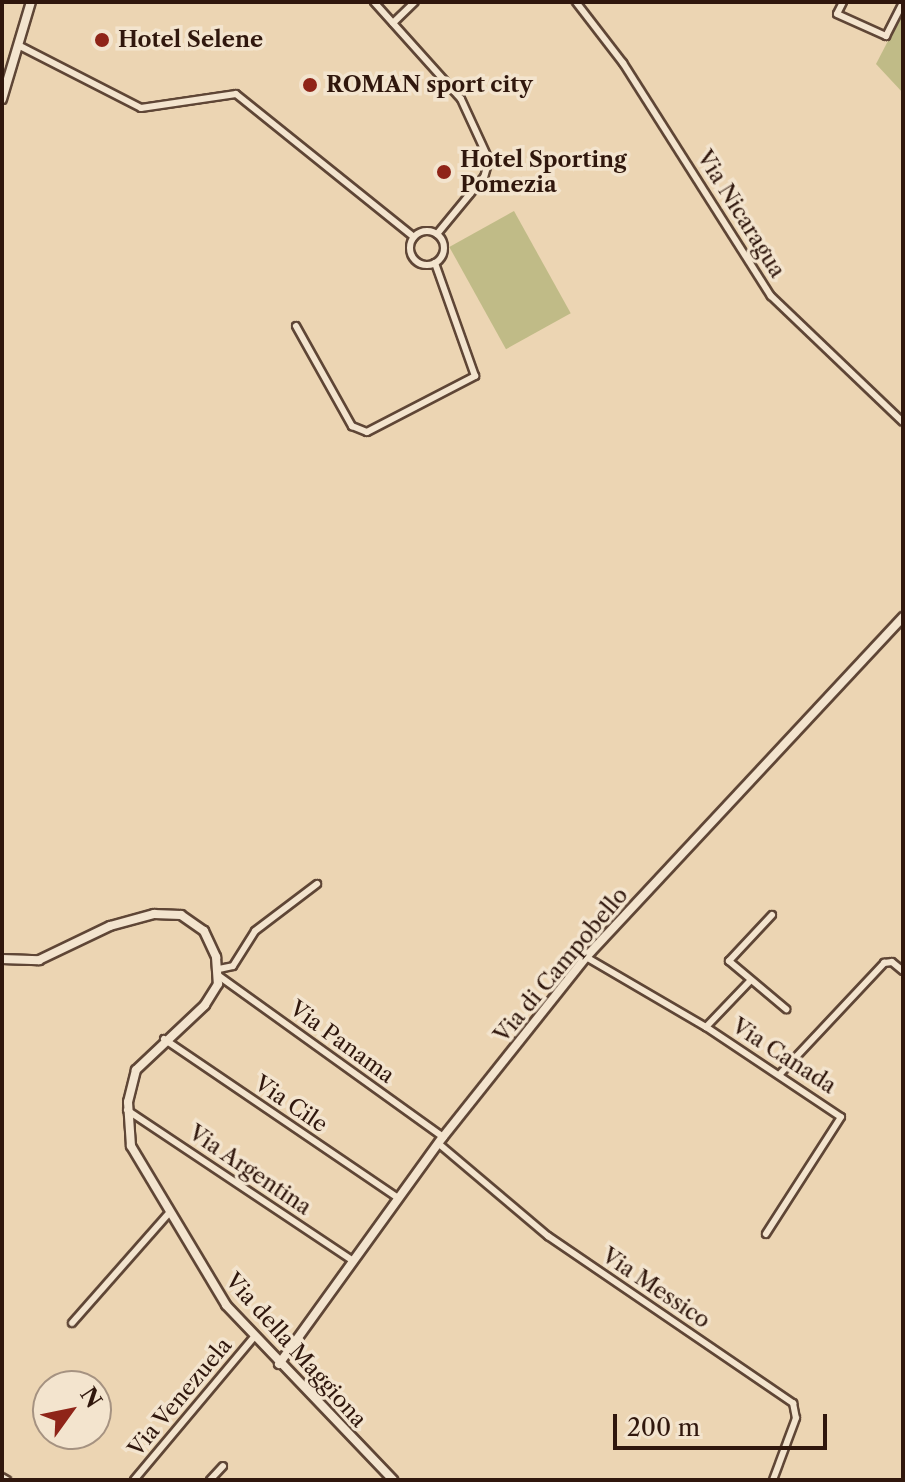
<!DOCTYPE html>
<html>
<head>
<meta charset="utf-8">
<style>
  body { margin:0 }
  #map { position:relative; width:905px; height:1482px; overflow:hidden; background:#ecd5b3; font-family:"Libre Caslon Text",serif }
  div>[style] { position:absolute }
  .green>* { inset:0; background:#c0bb87; transform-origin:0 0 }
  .roads { filter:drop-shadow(2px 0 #5f4636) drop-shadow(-2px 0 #5f4636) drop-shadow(0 2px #5f4636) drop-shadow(0 -2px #5f4636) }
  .minor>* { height:6px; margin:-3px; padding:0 3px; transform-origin:3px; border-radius:3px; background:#f3e4ce }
  .minor>.ring { margin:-3px; padding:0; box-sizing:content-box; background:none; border:6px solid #f3e4ce; border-radius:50% }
  .tertiary>* { height:8px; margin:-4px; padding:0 4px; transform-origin:4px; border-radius:4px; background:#f3e4ce }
  .dots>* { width:22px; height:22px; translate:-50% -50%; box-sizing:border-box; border:4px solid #f3e4ce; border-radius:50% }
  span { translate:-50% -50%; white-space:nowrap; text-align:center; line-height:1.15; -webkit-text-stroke:7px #f3e4ce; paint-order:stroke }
  .poi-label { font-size:22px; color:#30170d; font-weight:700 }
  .left { translate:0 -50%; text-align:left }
  .street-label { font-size:22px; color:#30170d }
  .frame { position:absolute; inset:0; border:4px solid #30170d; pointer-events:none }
  .north { position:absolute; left:32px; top:1370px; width:80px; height:80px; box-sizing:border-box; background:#f3e4ce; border:2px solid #a59281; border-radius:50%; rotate:57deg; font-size:22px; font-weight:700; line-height:32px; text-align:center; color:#30170d }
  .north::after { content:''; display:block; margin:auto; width:28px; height:36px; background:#8f2418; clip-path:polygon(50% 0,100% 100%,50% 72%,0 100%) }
  .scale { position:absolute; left:613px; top:1414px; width:214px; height:36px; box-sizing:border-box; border:4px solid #30170d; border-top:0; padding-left:10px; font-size:24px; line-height:28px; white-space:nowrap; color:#30170d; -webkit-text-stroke:6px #f3e4ce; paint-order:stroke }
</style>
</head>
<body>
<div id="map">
  <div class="green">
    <i style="clip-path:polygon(903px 12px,903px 93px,876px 64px)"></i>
    <i style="left:514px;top:211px;width:117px;height:74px;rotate:61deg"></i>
  </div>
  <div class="roads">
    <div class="minor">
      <i style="left:374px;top:2px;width:130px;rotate:48.1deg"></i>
      <i style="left:461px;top:99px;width:67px;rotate:65.3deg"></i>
      <i style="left:489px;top:160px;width:18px;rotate:106deg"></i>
      <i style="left:484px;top:177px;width:74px;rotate:129.5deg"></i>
      <i style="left:576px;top:2px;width:77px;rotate:52.4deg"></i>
      <i style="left:623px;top:63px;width:276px;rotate:57.6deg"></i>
      <i style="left:771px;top:296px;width:182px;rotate:43.7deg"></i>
      <i style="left:843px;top:2px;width:13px;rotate:117deg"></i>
      <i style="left:837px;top:14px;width:54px;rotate:24.2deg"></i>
      <i style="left:886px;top:36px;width:38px;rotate:-63deg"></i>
      <i style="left:393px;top:23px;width:30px;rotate:-44deg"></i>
      <i style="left:18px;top:45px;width:138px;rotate:27.1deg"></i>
      <i style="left:141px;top:108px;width:96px;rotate:-8.4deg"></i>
      <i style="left:236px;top:94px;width:228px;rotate:38.8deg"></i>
      <i class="ring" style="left:410px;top:231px;width:28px;height:28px"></i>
      <i style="left:296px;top:326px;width:115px;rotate:60.8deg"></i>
      <i style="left:352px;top:426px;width:16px;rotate:22deg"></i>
      <i style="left:367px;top:432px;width:122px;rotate:-27.4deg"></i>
      <i style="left:475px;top:376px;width:120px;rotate:-109.5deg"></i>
      <i style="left:772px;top:915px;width:63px;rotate:133.1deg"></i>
      <i style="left:729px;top:961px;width:75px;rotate:40.1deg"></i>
      <i style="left:586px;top:957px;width:139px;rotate:30.3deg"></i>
      <i style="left:706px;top:1027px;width:162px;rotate:33.7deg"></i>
      <i style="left:841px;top:1117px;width:139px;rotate:122.7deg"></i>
      <i style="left:219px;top:969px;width:14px;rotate:-12deg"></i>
      <i style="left:233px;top:966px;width:41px;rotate:-57.8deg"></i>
      <i style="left:255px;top:931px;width:78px;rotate:-37.2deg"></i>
      <i style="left:219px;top:976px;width:276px;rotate:35.7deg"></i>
      <i style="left:706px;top:1027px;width:64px;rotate:-46.3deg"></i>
      <i style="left:164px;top:1039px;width:283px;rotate:34.2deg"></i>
      <i style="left:779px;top:1075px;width:154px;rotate:-46.8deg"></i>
      <i style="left:884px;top:963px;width:8px;rotate:-7deg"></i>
      <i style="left:892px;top:962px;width:14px;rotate:39deg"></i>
      <i style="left:127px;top:1110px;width:272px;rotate:33.7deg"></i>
      <i style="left:439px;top:1144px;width:143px;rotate:40.2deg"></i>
      <i style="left:548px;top:1236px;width:297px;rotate:34.3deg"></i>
      <i style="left:793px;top:1403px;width:15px;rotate:79deg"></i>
      <i style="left:796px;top:1418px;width:66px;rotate:110.4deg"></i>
      <i style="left:72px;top:1323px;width:145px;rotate:-48.6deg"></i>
      <i style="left:2px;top:1477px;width:6px;rotate:31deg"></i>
      <i style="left:134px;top:1480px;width:187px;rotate:-50deg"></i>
      <i style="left:210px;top:1480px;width:19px;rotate:-47deg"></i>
    </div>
    <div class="tertiary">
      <i style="left:2px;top:99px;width:101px;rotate:-73.4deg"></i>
      <i style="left:2px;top:959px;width:37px;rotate:2deg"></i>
      <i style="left:39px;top:960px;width:79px;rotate:-25.6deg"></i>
      <i style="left:110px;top:926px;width:46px;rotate:-15.3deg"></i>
      <i style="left:154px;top:914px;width:27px;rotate:2deg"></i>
      <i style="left:181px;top:915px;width:28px;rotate:35deg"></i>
      <i style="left:204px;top:931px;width:29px;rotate:65deg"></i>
      <i style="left:216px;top:957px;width:27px;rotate:86deg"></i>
      <i style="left:218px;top:984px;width:25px;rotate:122deg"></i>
      <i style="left:205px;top:1005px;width:95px;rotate:136.7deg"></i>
      <i style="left:136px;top:1070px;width:33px;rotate:104deg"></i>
      <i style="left:128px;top:1102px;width:44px;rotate:86.1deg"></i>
      <i style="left:131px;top:1146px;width:185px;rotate:59.1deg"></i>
      <i style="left:226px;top:1305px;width:242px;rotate:46.3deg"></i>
      <i style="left:279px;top:1364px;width:280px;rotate:-54.2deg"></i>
      <i style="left:443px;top:1137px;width:230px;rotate:-51.5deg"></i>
      <i style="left:586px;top:957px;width:465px;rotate:-47deg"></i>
    </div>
  </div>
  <div class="dots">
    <i style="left:102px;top:40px;background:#8f2418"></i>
    <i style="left:310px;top:85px;background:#8f2418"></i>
    <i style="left:444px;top:172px;background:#8f2418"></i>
  </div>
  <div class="poi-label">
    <span class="left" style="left:118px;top:40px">Hotel Selene</span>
    <span class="left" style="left:326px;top:85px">ROMAN sport city</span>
    <span class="left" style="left:460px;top:172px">Hotel Sporting<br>Pomezia</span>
  </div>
  <div class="street-label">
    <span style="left:741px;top:214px;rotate:58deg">Via Nicaragua</span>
    <span style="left:561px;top:965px;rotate:-50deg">Via di Campobello</span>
    <span style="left:342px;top:1042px;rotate:36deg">Via Panama</span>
    <span style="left:784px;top:1056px;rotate:33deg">Via Canada</span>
    <span style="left:291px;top:1104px;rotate:34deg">Via Cile</span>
    <span style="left:250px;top:1170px;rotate:34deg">Via Argentina</span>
    <span style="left:656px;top:1288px;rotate:34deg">Via Messico</span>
    <span style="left:296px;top:1350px;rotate:48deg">Via della Maggiona</span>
    <span style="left:180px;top:1397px;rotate:-50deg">Via Venezuela</span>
  </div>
  <div class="frame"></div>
  <div class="north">N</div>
  <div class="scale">200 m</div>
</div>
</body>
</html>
